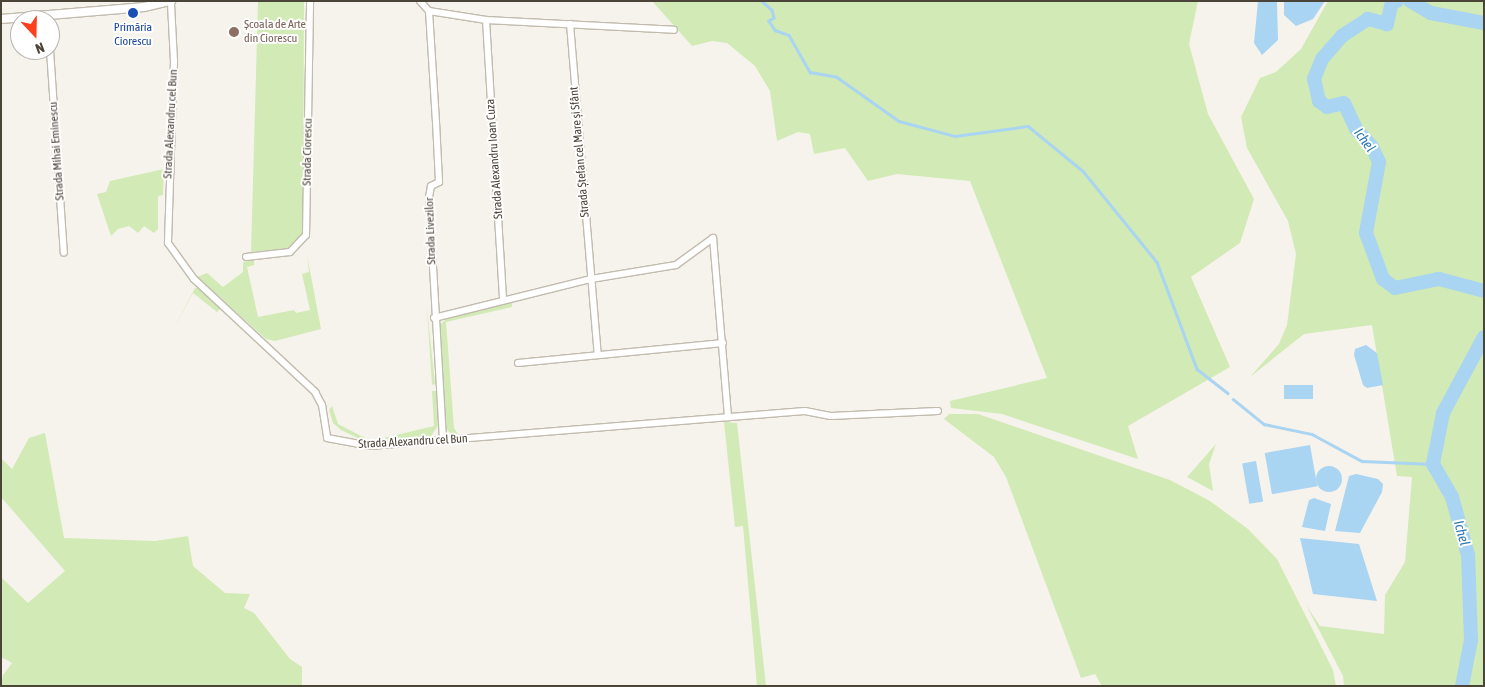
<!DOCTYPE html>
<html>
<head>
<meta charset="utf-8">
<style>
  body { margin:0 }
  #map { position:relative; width:1485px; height:687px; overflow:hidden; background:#f6f3ec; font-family:"Asap Condensed",sans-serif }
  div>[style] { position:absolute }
  .green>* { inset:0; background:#d2eab5 }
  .water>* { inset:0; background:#a9d4f2; transform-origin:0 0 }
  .round { border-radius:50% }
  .stream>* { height:2.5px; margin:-1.25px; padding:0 1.25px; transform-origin:1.25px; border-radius:1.25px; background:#a9d4f2 }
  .river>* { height:14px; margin:-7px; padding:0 7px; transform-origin:7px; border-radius:7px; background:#a9d4f2 }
  .roads { filter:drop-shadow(1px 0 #c2bbae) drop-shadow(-1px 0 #c2bbae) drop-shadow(0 1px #c2bbae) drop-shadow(0 -1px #c2bbae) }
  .minor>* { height:6px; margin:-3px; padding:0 3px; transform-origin:3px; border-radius:3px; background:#fff }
  .tertiary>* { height:8px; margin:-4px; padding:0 4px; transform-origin:4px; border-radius:4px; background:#fff }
  .dots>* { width:14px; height:14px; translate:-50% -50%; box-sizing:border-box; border:2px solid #fff; border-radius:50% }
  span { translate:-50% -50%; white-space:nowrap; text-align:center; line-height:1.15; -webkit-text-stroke:4px #fff; paint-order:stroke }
  .education-label { font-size:12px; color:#785e54 }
  .left { translate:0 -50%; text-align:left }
  .transit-label { font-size:12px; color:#164399 }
  .street-label { font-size:12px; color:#4b4439 }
  .water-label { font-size:14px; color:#2e7ab2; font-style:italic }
  .frame { position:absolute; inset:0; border:2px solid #4b4439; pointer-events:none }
  .north { position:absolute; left:10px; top:10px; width:50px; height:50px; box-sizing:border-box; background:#fff; border:1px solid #b7b4b0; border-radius:50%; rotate:159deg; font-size:14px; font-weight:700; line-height:20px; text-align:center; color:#4b4439 }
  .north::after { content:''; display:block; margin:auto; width:18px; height:22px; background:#fc3f1d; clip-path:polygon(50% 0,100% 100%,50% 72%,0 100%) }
</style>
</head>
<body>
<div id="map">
  <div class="green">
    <i style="clip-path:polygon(248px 1px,304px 1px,303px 234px,294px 248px,251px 252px,258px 2px)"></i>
    <i style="clip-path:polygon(652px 1px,1198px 1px,1189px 44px,1208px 114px,1254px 199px,1240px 243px,1191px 277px,1230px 367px,1128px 426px,1138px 459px,1002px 414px,951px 408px,950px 401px,1047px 378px,970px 181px,897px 174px,868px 181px,845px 148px,814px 154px,810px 134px,798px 132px,777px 141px,770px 91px,755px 66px,727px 43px,712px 41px,692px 46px)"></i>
    <i style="clip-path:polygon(1328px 1px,1484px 1px,1484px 686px,1344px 686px,1343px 676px,1306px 605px,1320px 626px,1384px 634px,1385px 595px,1405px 562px,1412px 477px,1397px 476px,1372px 325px,1304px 334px,1250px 377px,1279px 344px,1287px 325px,1296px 254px,1288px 221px,1247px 148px,1241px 117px,1260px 78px,1276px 72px,1301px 49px)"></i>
    <i style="clip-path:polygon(164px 169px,163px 195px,158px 196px,158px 229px,154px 233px,144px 226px,138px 233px,129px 226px,118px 229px,111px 236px,97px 194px,106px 192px,110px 181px)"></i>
    <i style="clip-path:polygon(307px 255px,321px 329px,275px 341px,266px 339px,197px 277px,207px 273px,223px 287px,243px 272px,243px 262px,254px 260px,254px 265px,247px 267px,258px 317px,294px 310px,296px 313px,310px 310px,302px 274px,309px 272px)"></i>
    <i style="clip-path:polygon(195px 288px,199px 288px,221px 308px,217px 312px,193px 293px,169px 338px)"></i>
    <i style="clip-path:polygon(512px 300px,512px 307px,446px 322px,454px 428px,458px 434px,451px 434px,444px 426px,437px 328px,449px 316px)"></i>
    <i style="clip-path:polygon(427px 309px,435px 384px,432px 385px)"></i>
    <i style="clip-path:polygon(432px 391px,436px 391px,439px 424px,431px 436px,364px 441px,341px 430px,333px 423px,329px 410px,332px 406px,338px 424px,371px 441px,434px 426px)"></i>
    <i style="clip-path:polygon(949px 414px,978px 414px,1170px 480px,1210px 501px,1248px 529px,1277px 559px,1333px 670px,1336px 686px,1102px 686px,1095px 674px,1081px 678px,1006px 477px,994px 457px,944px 419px)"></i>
    <i style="clip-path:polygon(724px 422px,737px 423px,766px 686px,757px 686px,743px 526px,735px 527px)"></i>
    <i style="clip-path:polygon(45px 433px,64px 538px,155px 541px,188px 536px,193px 566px,225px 593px,250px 594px,244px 608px,254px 613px,290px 659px,302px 667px,302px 686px,1px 686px,3px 675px,12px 663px,1px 657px,1px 577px,28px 603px,65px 571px,1px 497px,1px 458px,12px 469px,29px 438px)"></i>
    <i style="clip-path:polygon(1216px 444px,1209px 464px,1213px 491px,1187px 477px)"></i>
  </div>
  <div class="water">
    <i style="clip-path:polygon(1258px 1px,1277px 2px,1278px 40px,1262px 55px,1254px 43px)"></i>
    <i style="clip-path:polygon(1284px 1px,1325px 1px,1313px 19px,1296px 26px,1284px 15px)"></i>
    <i style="clip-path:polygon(1366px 345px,1377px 353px,1383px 385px,1367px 388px,1363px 385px,1354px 355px,1355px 349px)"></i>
    <i style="left:1284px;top:385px;width:29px;height:14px"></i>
    <i style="left:1310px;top:445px;width:42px;height:46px;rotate:80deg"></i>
    <i style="left:1256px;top:461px;width:41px;height:14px;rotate:80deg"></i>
    <i class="round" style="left:1316px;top:466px;width:26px;height:26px"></i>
    <i style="clip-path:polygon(1356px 474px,1378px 479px,1383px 484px,1382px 492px,1360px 533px,1335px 531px,1349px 476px)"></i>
    <i style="clip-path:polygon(1314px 498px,1331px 504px,1325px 531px,1302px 527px,1309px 500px)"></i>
    <i style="clip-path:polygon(1300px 538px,1359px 544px,1377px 601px,1313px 594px)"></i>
  </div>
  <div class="stream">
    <i style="left:762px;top:1px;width:13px;rotate:42deg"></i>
    <i style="left:772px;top:10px;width:8px;rotate:76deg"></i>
    <i style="left:774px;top:18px;width:6px;rotate:149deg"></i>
    <i style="left:769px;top:21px;width:11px;rotate:56deg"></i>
    <i style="left:775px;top:30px;width:15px;rotate:20deg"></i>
    <i style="left:789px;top:35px;width:43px;rotate:60.4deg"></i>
    <i style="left:810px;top:72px;width:27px;rotate:10deg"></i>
    <i style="left:837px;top:77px;width:76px;rotate:35.4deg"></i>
    <i style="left:899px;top:121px;width:58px;rotate:15deg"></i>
    <i style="left:955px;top:136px;width:74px;rotate:-7.8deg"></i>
    <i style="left:1028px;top:126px;width:71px;rotate:39.3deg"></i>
    <i style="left:1083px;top:171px;width:117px;rotate:50.9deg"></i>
    <i style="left:1157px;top:262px;width:114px;rotate:69.5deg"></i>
    <i style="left:1197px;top:369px;width:39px;rotate:38deg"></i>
    <i style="left:1233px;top:399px;width:40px;rotate:39deg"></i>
    <i style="left:1264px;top:424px;width:49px;rotate:11.8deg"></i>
    <i style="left:1312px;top:434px;width:57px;rotate:28.4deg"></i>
    <i style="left:1362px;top:461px;width:71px;rotate:2.4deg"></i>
  </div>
  <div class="river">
    <i style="left:1397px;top:1px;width:5px;rotate:169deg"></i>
    <i style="left:1392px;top:2px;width:23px;rotate:103deg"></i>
    <i style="left:1387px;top:24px;width:20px;rotate:-165deg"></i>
    <i style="left:1368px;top:19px;width:31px;rotate:147deg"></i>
    <i style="left:1342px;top:36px;width:30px;rotate:131deg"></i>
    <i style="left:1322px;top:59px;width:22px;rotate:112deg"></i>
    <i style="left:1314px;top:79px;width:23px;rotate:77deg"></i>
    <i style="left:1319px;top:101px;width:10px;rotate:37deg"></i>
    <i style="left:1327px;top:107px;width:17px;rotate:-13deg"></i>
    <i style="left:1344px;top:103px;width:29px;rotate:65deg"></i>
    <i style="left:1356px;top:129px;width:24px;rotate:48deg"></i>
    <i style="left:1372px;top:147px;width:17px;rotate:65deg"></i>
    <i style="left:1379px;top:162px;width:72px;rotate:100.4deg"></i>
    <i style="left:1366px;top:233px;width:49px;rotate:69.7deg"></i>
    <i style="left:1383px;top:279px;width:15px;rotate:37deg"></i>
    <i style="left:1395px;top:288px;width:45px;rotate:-11.6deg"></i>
    <i style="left:1439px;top:279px;width:47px;rotate:14.9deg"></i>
    <i style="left:1410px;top:1px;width:24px;rotate:30deg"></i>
    <i style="left:1431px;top:13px;width:54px;rotate:10.7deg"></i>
    <i style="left:1462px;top:686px;width:47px;rotate:-78.9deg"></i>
    <i style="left:1471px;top:640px;width:85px;rotate:-92deg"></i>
    <i style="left:1468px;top:555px;width:60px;rotate:-105.4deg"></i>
    <i style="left:1452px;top:497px;width:38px;rotate:-120deg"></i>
    <i style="left:1433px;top:464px;width:52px;rotate:-78.9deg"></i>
    <i style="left:1443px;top:413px;width:86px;rotate:-61.7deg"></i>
  </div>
  <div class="roads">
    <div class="minor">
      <i style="left:420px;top:1px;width:13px;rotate:48deg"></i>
      <i style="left:429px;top:11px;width:111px;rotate:86.4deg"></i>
      <i style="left:436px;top:122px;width:60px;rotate:87.1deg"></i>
      <i style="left:439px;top:182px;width:9px;rotate:153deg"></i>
      <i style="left:431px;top:186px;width:11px;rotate:100deg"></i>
      <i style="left:429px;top:197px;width:244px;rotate:86.7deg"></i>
      <i style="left:171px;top:4px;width:57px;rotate:87deg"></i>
      <i style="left:174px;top:61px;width:182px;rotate:91.9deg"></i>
      <i style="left:168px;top:243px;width:44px;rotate:54.2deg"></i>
      <i style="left:194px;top:279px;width:166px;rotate:43deg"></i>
      <i style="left:315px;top:392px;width:15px;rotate:62deg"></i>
      <i style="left:322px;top:405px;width:33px;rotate:81deg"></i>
      <i style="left:327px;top:438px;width:44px;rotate:10.5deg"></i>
      <i style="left:370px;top:446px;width:436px;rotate:-4.6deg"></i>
      <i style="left:805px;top:411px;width:26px;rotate:11deg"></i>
      <i style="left:831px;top:416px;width:107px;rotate:-2.7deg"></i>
      <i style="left:429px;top:11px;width:58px;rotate:9deg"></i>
      <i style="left:486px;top:20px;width:188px;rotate:3deg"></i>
      <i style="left:486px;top:20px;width:279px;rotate:86.5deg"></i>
      <i style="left:570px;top:24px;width:331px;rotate:85.2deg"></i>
      <i style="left:50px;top:50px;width:203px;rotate:86.1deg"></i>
      <i style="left:713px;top:238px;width:180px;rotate:85.2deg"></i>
      <i style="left:246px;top:257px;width:44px;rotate:-6.5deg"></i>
      <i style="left:290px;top:252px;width:23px;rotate:-47deg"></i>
      <i style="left:306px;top:235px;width:234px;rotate:-89deg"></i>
      <i style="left:434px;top:318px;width:162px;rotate:-14deg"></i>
      <i style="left:591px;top:279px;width:86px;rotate:-9.4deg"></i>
      <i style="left:676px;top:265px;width:46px;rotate:-36.1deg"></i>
      <i style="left:518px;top:363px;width:206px;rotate:-5.6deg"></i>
    </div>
    <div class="tertiary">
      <i style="left:1px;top:19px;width:144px;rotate:-4.8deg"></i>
      <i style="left:144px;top:7px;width:28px;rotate:-13deg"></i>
    </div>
  </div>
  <div class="dots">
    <i style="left:133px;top:13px;background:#1a4fb4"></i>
    <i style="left:234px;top:32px;background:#8d6e63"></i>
  </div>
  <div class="education-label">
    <span class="left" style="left:244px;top:32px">Școala de Arte<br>din Ciorescu</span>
  </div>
  <div class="transit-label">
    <span style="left:133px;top:35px">Primăria<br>Ciorescu</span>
  </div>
  <div class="street-label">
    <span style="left:171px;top:124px;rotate:-87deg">Strada Alexandru cel Bun</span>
    <span style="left:57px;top:151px;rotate:-94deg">Strada Mihai Eminescu</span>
    <span style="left:308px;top:152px;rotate:-89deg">Strada Ciorescu</span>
    <span style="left:580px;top:152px;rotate:-95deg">Strada Ștefan cel Mare și Sfânt</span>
    <span style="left:495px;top:159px;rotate:-94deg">Strada Alexandru Ioan Cuza</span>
    <span style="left:431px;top:231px;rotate:-92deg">Strada Livezilor</span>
    <span style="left:413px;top:442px;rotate:-3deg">Strada Alexandru cel Bun</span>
  </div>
  <div class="water-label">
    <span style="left:1365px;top:140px;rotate:54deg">Ichel</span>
    <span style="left:1462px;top:533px;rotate:74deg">Ichel</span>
  </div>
  <div class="frame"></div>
  <div class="north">N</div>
</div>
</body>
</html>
